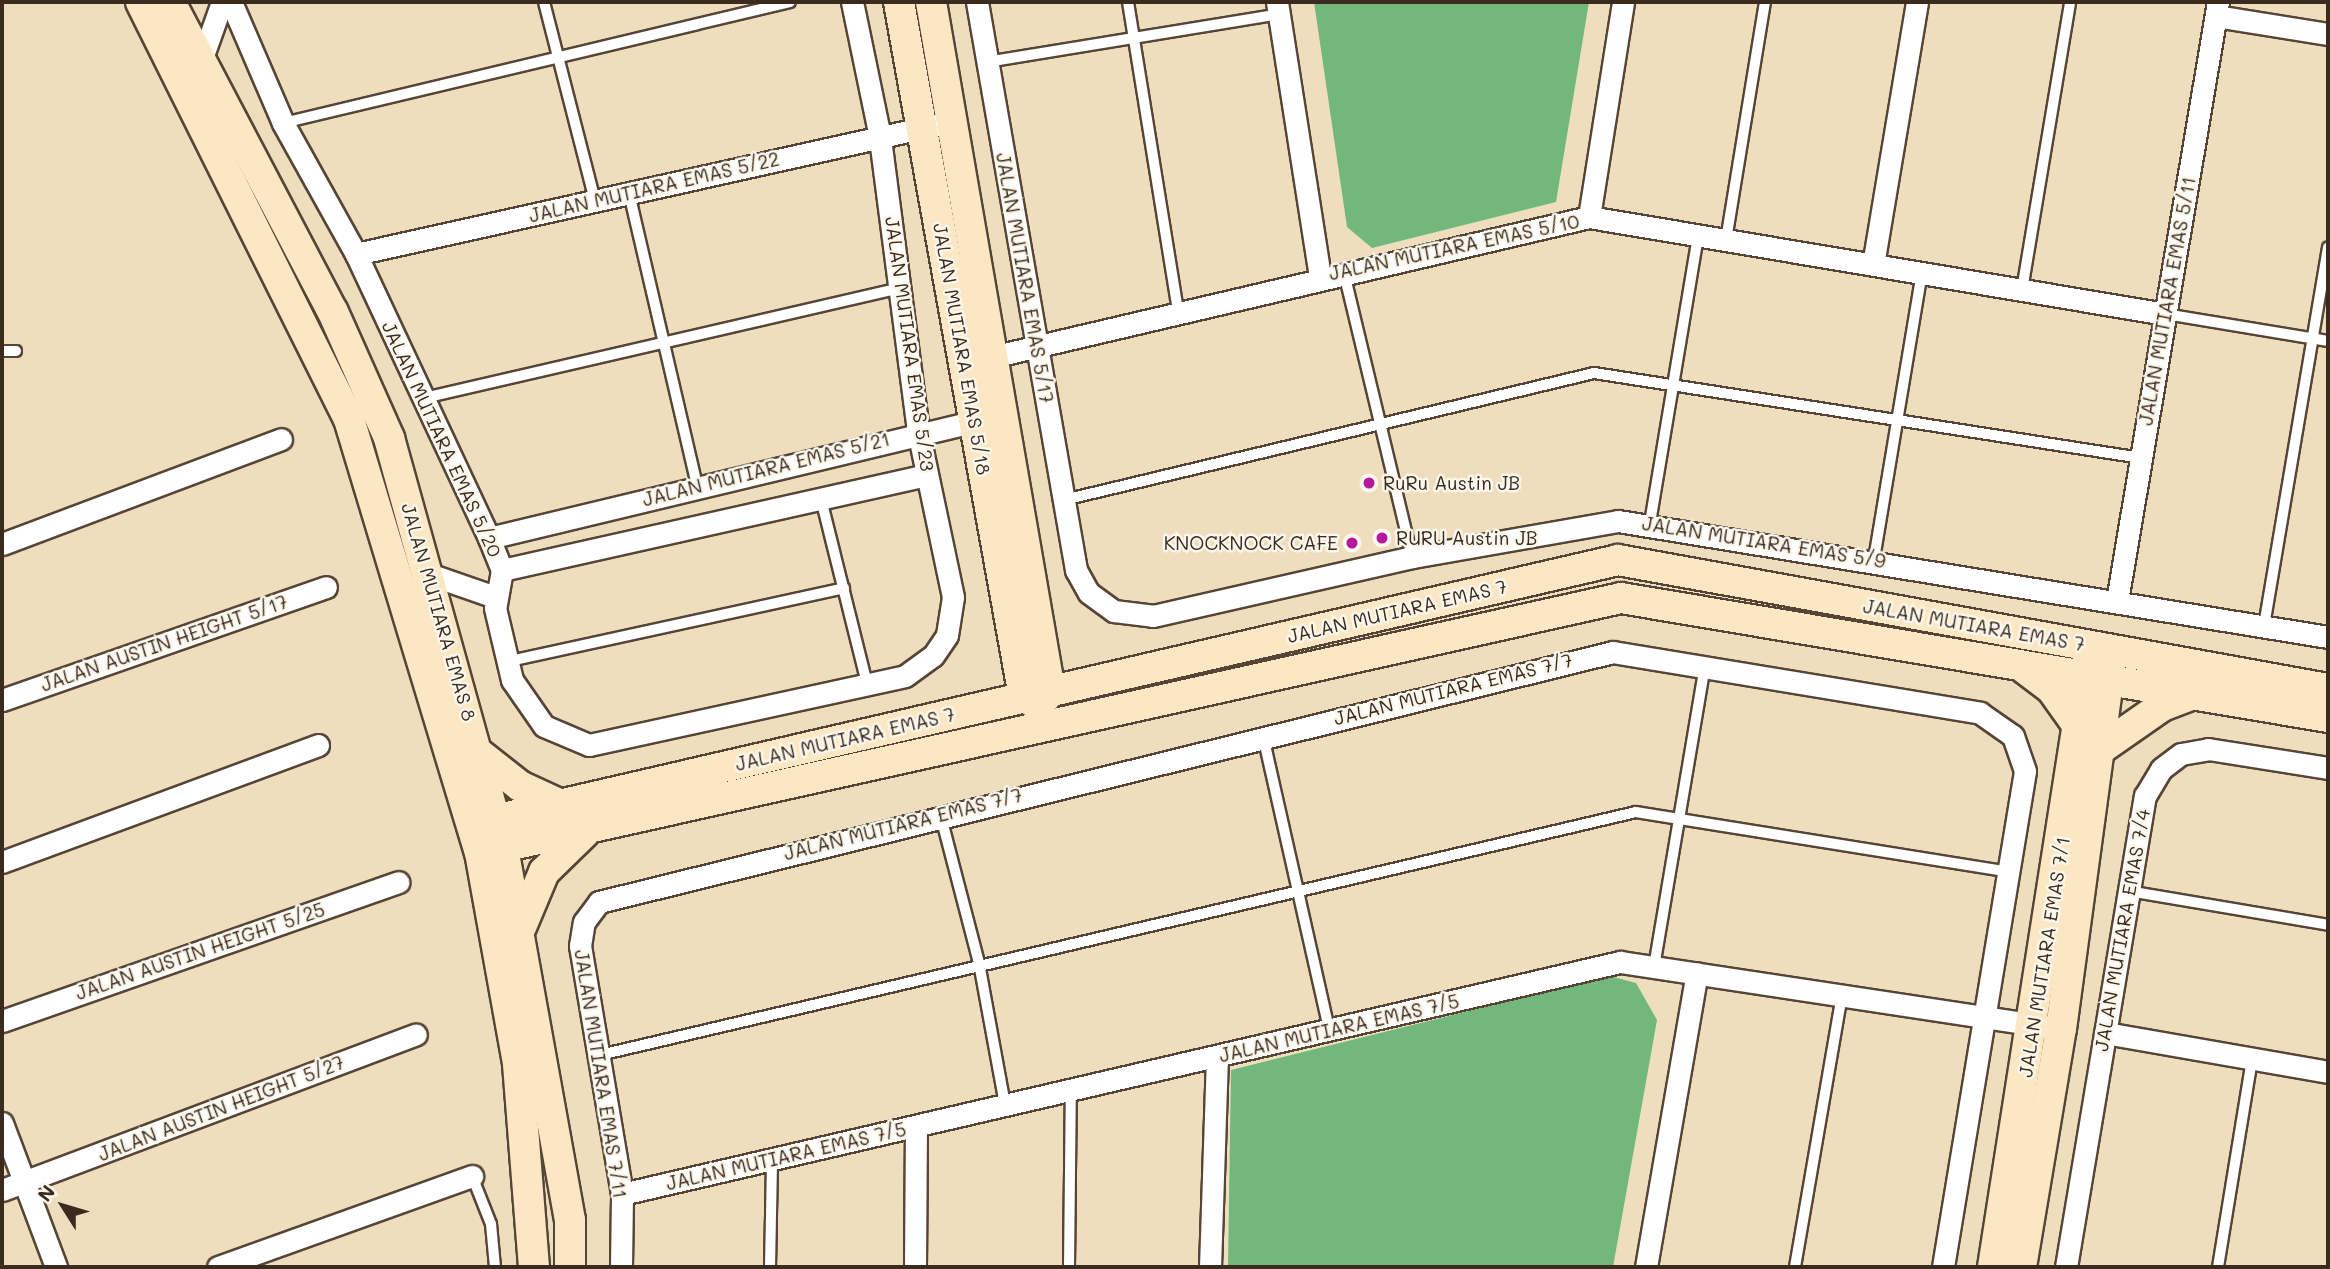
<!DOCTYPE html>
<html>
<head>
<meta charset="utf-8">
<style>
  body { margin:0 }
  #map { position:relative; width:2330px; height:1269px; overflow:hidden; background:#efdebd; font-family:Mali,sans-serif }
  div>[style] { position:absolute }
  .forest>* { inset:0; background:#72b87d }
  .roads { filter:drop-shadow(2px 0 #564536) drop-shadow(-2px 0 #564536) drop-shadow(0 2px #564536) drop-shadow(0 -2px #564536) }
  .lane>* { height:10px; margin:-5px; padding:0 5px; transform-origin:5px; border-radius:5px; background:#fff }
  .street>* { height:21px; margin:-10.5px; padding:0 10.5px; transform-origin:10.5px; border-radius:10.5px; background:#fff }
  .secondary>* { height:30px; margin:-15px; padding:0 15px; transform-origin:15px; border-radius:15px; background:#fbe7c3 }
  .dots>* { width:19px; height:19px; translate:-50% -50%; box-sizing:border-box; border:4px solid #fbf7ec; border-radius:50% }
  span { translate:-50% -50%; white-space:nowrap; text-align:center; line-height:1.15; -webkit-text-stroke:5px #fbf7ec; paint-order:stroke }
  .street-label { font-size:19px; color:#3b2a1e }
  .poi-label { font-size:19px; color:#3b2a1e }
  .left { translate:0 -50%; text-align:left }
  .right { translate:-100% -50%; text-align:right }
  .frame { position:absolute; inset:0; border:4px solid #3b2a1e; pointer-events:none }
  .north { position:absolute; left:28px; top:1171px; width:70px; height:70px; -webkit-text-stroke:5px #fbf7ec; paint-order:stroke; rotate:307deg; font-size:19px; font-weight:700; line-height:28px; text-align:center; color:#3b2a1e }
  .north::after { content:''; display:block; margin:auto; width:24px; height:32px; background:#3b2a1e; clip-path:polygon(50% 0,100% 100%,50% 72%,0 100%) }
</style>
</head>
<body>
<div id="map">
  <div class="forest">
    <i style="clip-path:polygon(1314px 2px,1589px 2px,1556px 202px,1372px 248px,1347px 227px)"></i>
    <i style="clip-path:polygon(1610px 976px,1636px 983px,1657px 1020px,1613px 1267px,1228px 1267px,1231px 1070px)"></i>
  </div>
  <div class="roads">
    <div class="lane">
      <i style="left:544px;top:2px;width:204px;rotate:75.6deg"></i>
      <i style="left:1128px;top:2px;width:313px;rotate:80.8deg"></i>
      <i style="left:987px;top:62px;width:296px;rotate:-9.3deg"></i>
      <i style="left:283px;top:123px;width:521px;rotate:-13.42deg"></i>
      <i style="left:629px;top:193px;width:301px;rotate:76.9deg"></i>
      <i style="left:1726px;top:240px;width:241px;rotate:-80.7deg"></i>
      <i style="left:1344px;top:273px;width:292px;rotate:76.5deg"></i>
      <i style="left:2022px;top:290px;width:292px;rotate:-80.5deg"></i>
      <i style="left:2165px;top:314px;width:165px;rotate:9.4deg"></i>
      <i style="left:2px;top:351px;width:14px"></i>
      <i style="left:424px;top:398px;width:490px;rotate:-13deg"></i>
      <i style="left:821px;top:499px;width:194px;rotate:76deg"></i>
      <i style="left:1068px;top:499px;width:541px;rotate:-13.47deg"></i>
      <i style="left:1594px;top:373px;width:554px;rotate:8.83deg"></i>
      <i style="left:1650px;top:523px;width:291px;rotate:-80.5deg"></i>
      <i style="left:1874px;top:559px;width:290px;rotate:-80.5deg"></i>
      <i style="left:2264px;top:626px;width:384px;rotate:-80.4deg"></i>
      <i style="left:505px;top:662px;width:347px;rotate:-12.3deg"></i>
      <i style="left:1263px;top:736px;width:301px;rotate:77.3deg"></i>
      <i style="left:941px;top:817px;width:151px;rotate:75.4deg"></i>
      <i style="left:979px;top:963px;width:143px;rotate:79.6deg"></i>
      <i style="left:2128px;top:891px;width:203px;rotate:9.6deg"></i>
      <i style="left:1654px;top:967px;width:304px;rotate:-80.4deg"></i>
      <i style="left:600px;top:1055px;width:1064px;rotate:-13.2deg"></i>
      <i style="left:1636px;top:812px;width:378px;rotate:9.1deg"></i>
      <i style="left:472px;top:1176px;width:52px;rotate:68.4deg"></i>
      <i style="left:491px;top:1224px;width:43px;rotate:84.7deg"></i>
      <i style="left:770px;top:1267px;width:108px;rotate:-88.9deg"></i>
      <i style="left:1069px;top:1267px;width:177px;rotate:-89.4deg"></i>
      <i style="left:1795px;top:1267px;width:275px;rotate:-80.2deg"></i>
      <i style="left:2218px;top:1267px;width:211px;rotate:-80.7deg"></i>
    </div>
    <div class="street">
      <i style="left:231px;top:2px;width:132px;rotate:66.7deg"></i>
      <i style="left:283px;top:123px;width:150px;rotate:60.9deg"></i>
      <i style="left:356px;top:254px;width:314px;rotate:64.9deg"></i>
      <i style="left:489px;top:538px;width:35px;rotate:68deg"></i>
      <i style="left:502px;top:570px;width:39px;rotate:100deg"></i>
      <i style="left:495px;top:608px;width:74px;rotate:76.7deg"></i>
      <i style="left:512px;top:680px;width:56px;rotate:55.2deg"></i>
      <i style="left:544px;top:726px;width:49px;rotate:22.9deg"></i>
      <i style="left:589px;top:745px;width:323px;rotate:-12.3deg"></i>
      <i style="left:905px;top:676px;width:34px;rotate:-36deg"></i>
      <i style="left:933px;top:656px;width:25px;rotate:-56deg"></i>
      <i style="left:947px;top:635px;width:38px;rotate:-81deg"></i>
      <i style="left:953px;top:597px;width:170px;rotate:-101.9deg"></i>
      <i style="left:918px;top:431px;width:296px;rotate:-97.4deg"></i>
      <i style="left:880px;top:137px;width:138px;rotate:-101.7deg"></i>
      <i style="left:977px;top:2px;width:577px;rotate:80.11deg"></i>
      <i style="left:1076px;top:570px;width:26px;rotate:61deg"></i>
      <i style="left:1089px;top:593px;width:31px;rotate:36deg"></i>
      <i style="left:1114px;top:611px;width:39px;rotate:7deg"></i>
      <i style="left:1153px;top:616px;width:266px;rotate:-12.8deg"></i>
      <i style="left:1412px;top:557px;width:209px;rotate:-9.9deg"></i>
      <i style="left:1618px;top:521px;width:719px;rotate:9.28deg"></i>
      <i style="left:1277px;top:2px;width:278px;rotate:81.1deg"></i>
      <i style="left:2216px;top:16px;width:113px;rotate:9.1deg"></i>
      <i style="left:201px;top:61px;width:63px;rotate:-70.4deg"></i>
      <i style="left:1589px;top:217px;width:218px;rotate:-81deg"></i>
      <i style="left:356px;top:254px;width:612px;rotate:-12.56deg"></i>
      <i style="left:1873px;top:265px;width:267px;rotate:-80.5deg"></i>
      <i style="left:994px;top:371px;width:15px;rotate:-82deg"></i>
      <i style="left:996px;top:356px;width:609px;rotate:-13.19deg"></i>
      <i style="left:1589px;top:217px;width:584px;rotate:9.56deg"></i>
      <i style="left:489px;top:538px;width:500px;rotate:-13.5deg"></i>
      <i style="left:975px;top:421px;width:12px;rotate:-55deg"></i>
      <i style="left:2px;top:544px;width:298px;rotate:-20.6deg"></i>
      <i style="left:502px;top:570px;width:435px;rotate:-12.6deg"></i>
      <i style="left:429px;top:574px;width:70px;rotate:19.2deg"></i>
      <i style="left:2117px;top:601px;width:607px;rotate:-80.43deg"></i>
      <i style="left:2px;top:700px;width:343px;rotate:-19.2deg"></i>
      <i style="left:2px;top:862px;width:337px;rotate:-20.3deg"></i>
      <i style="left:2px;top:1021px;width:420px;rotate:-19.3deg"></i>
      <i style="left:2105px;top:1033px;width:226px;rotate:9.9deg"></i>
      <i style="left:2px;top:1123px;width:154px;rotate:69.4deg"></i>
      <i style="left:2px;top:1190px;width:442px;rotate:-20.6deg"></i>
      <i style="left:622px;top:1194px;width:1025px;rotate:-13.09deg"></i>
      <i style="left:1620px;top:962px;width:430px;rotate:8.6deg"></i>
      <i style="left:218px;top:1267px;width:270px;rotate:-19.7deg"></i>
      <i style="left:621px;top:1267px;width:73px;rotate:-89.2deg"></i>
      <i style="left:622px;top:1194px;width:252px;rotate:-99.6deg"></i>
      <i style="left:580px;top:946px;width:24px;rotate:-81deg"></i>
      <i style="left:584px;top:922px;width:25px;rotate:-53deg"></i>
      <i style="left:599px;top:902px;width:1044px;rotate:-13.85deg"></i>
      <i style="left:1613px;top:652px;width:372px;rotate:9.4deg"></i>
      <i style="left:1980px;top:713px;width:40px;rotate:34.9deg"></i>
      <i style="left:2013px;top:736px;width:37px;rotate:71deg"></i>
      <i style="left:2025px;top:771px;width:503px;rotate:99.39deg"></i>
      <i style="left:915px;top:1267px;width:141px;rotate:-89.6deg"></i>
      <i style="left:1210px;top:1267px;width:211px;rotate:-88.1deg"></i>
      <i style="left:1646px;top:1267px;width:298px;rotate:-80.2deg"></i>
      <i style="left:2066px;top:1267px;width:478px;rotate:-80.5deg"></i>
      <i style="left:2145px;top:796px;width:31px;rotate:-59deg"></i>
      <i style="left:2161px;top:769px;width:25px;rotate:-37deg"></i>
      <i style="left:2181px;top:754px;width:27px;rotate:-10deg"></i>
      <i style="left:2208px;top:749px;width:121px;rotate:9deg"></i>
    </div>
    <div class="secondary">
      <i style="left:141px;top:2px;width:466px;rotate:63.5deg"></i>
      <i style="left:349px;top:419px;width:452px;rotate:73.2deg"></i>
      <i style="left:480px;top:852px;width:215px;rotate:79.8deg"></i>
      <i style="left:518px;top:1064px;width:204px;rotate:85.5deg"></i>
      <i style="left:170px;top:2px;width:350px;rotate:62.3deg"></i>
      <i style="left:333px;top:312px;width:138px;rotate:66deg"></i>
      <i style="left:389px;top:438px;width:426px;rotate:74.5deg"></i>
      <i style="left:503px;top:848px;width:378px;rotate:79.8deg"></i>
      <i style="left:570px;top:1220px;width:47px;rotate:90deg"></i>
      <i style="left:899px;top:2px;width:706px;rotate:79.8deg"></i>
      <i style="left:1024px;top:697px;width:17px;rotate:28deg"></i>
      <i style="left:931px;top:2px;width:699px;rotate:80.2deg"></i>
      <i style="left:1050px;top:691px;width:20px;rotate:127deg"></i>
      <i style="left:2024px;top:668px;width:34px;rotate:37deg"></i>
      <i style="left:2051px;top:688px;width:47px;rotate:54.6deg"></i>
      <i style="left:2099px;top:750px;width:77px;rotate:-34.9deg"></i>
      <i style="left:2162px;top:706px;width:33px;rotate:-21deg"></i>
      <i style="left:478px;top:753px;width:53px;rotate:38.2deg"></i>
      <i style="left:520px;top:786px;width:45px;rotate:24.9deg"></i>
      <i style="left:473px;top:825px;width:1175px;rotate:-13.03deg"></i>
      <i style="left:1618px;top:560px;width:722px;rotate:10.3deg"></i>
      <i style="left:480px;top:852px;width:1169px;rotate:-12.55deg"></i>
      <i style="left:1621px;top:598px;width:717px;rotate:9.55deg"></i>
      <i style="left:521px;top:927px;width:60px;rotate:-67.3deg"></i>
      <i style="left:544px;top:872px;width:57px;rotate:-44.3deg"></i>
      <i style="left:1993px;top:1267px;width:615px;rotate:-81.12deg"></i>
      <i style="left:2021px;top:1267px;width:241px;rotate:-80.5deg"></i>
      <i style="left:2061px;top:1029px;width:371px;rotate:-82.3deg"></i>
    </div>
  </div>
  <div class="dots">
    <i style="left:1369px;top:483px;background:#b5179e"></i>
    <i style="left:1382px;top:538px;background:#b5179e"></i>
    <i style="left:1352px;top:543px;background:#b5179e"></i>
  </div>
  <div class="street-label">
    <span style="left:654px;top:187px;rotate:-13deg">JALAN MUTIARA EMAS 5/22</span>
    <span style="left:1454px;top:247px;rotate:-12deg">JALAN MUTIARA EMAS 5/10</span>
    <span style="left:1025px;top:278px;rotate:80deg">JALAN MUTIARA EMAS 5/17</span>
    <span style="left:2167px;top:301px;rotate:-80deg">JALAN MUTIARA EMAS 5/11</span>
    <span style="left:910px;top:344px;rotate:82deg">JALAN MUTIARA EMAS 5/23</span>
    <span style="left:962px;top:349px;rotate:80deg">JALAN MUTIARA EMAS 5/18</span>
    <span style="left:442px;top:439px;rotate:65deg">JALAN MUTIARA EMAS 5/20</span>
    <span style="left:766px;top:469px;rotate:-14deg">JALAN MUTIARA EMAS 5/21</span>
    <span style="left:1764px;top:542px;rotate:9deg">JALAN MUTIARA EMAS 5/9</span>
    <span style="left:1397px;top:611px;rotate:-13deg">JALAN MUTIARA EMAS 7</span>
    <span style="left:439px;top:612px;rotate:74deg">JALAN MUTIARA EMAS 8</span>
    <span style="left:1974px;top:625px;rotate:10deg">JALAN MUTIARA EMAS 7</span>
    <span style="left:164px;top:643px;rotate:-19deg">JALAN AUSTIN HEIGHT 5/17</span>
    <span style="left:1453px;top:689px;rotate:-14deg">JALAN MUTIARA EMAS 7/7</span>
    <span style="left:845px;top:739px;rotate:-13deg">JALAN MUTIARA EMAS 7</span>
    <span style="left:903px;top:824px;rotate:-14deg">JALAN MUTIARA EMAS 7/7</span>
    <span style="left:2122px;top:930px;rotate:-80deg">JALAN MUTIARA EMAS 7/4</span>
    <span style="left:200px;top:951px;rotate:-19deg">JALAN AUSTIN HEIGHT 5/25</span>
    <span style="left:2044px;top:957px;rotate:-81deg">JALAN MUTIARA EMAS 7/1</span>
    <span style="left:1339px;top:1028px;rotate:-13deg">JALAN MUTIARA EMAS 7/5</span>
    <span style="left:601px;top:1074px;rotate:81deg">JALAN MUTIARA EMAS 7/11</span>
    <span style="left:221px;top:1108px;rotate:-21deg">JALAN AUSTIN HEIGHT 5/27</span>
    <span style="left:786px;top:1156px;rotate:-13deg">JALAN MUTIARA EMAS 7/5</span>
  </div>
  <div class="poi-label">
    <span class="left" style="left:1383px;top:483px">RuRu Austin JB</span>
    <span class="left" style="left:1396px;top:538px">RURU Austin JB</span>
    <span class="right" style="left:1338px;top:543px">KNOCKNOCK CAFE</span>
  </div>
  <div class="frame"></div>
  <div class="north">N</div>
</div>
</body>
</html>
